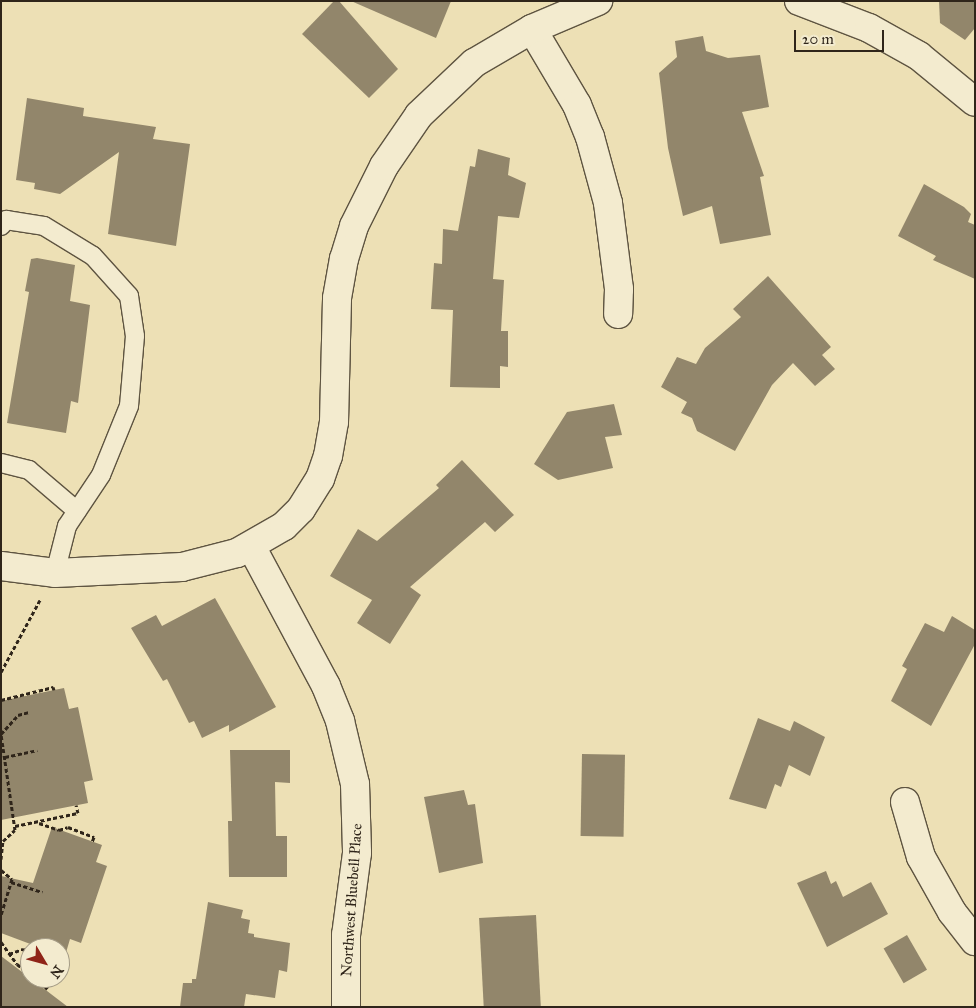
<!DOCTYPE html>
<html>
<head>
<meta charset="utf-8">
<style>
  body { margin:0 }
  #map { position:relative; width:976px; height:1008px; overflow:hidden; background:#ede0b5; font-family:"IM FELL Great Primer",serif }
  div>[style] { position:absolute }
  .building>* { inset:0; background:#92866b; transform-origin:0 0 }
  .path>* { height:3px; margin-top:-1.5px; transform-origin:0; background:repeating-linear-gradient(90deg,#2f251a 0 4px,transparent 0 6.5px) }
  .roads { filter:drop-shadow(1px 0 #5e5441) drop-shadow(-1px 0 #5e5441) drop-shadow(0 1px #5e5441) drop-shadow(0 -1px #5e5441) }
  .lane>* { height:18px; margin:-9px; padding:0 9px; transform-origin:9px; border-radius:9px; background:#f3ebcf }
  .street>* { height:28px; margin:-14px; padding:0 14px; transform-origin:14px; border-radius:14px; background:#f3ebcf }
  span { translate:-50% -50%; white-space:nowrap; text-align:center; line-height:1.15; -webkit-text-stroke:4.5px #f3ebcf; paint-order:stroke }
  .street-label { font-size:15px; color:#2f251a }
  .frame { position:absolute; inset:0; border:2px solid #2f251a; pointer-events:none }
  .north { position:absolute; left:20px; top:938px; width:50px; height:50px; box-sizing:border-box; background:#f3ebcf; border:1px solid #a59c87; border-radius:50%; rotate:127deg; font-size:14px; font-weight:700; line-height:20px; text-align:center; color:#2f251a }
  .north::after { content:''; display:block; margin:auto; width:18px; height:22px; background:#8f2418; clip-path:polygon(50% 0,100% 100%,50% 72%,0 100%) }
  .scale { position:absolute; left:794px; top:30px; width:90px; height:22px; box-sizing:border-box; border:2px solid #2f251a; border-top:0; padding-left:6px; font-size:15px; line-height:18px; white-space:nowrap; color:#2f251a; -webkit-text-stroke:4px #f3ebcf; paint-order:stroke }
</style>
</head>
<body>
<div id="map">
  <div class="building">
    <i style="clip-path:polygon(334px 1px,339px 1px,398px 69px,369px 98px,302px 34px)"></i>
    <i style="clip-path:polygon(351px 1px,451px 1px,436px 38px)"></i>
    <i style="clip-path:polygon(939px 1px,975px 1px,975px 28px,965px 40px,940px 23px)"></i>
    <i style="clip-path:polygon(703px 36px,706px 51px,728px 58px,760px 55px,769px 107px,742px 112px,764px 176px,760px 177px,771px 235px,720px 244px,712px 206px,683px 216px,668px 148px,659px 73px,677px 57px,675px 41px)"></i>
    <i style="clip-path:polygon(27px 98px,84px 108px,83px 116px,156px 127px,153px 139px,190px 144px,176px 246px,108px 234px,119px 152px,60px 194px,34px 189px,35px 183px,16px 180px)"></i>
    <i style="clip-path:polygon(478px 149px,510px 158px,508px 175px,526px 183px,519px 218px,498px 216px,493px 279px,504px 280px,501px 331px,508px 331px,508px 367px,500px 366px,500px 388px,450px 387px,453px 310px,431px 309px,434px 263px,442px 264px,443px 229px,458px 231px,470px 166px,475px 167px)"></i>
    <i style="clip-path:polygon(924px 184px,964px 207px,971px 214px,968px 222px,975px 225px,975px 279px,933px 260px,936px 256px,898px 236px)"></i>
    <i style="clip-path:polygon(37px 258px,75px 265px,70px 301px,90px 305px,78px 403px,71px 401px,66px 433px,7px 423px,29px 292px,25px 291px,31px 259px)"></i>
    <i style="clip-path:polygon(768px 276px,831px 347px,822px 355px,835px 369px,815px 386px,793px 363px,772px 385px,735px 451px,697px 431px,692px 418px,681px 413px,687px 402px,661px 387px,677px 357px,696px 364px,705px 348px,741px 317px,733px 309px)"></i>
    <i style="clip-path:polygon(614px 404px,622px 435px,605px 437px,613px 468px,558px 480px,534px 464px,567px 412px)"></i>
    <i style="clip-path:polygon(462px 460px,514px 515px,495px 532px,485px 522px,410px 587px,421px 595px,390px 644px,357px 623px,372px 600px,330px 576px,358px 529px,377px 541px,439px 488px,436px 485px)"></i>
    <i style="clip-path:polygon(215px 598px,276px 707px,229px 732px,229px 725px,202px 738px,194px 721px,189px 723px,167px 679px,163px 681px,131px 628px,156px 615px,162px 626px)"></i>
    <i style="clip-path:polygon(952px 616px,975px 630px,975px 644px,931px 726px,891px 701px,907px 669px,902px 666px,925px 623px,944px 632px)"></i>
    <i style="clip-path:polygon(64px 688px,69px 709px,78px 707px,93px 780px,84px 782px,88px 803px,1px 820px,1px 701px)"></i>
    <i style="clip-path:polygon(758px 718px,790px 731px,794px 721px,825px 737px,810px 776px,789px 765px,781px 787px,775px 784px,766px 809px,729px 799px)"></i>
    <i style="clip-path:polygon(230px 750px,290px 750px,290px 783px,275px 782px,276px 836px,287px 836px,287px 877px,229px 877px,228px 821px,232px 821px)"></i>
    <i style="left:582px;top:754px;width:43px;height:82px;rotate:1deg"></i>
    <i style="clip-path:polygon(464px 790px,468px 805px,475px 804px,483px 863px,439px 873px,424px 797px)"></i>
    <i style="clip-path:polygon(52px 827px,102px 845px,96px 862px,107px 866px,81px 943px,70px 939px,65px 956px,60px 955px,60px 948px,41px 948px,1px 933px,1px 876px,33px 883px)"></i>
    <i style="clip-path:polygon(826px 871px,831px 884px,836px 881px,843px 897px,871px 882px,888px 914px,827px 947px,797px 883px)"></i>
    <i style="clip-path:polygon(208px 902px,243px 910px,241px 918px,250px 920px,248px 933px,254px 934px,254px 937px,290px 943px,287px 972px,279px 970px,275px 998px,246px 994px,244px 1007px,180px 1007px,183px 983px,192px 983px,192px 979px,196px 979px)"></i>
    <i style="left:536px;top:915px;width:92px;height:57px;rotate:87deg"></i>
    <i style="left:907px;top:935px;width:40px;height:27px;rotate:60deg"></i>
    <i style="clip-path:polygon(1px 956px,30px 978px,68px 1007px,1px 1007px)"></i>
  </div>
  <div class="path">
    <i style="left:1px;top:672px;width:82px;rotate:-61.6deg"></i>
    <i style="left:1px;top:700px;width:54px;rotate:-14deg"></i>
    <i style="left:53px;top:687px;width:3px;rotate:72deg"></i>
    <i style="left:5px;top:757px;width:33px;rotate:-12deg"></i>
    <i style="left:39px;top:823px;width:21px;rotate:19deg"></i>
    <i style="left:59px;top:830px;width:9px;rotate:-18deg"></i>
    <i style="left:68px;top:827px;width:28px;rotate:21deg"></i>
    <i style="left:94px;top:837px;width:5px;rotate:112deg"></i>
    <i style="left:15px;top:826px;width:64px;rotate:-11.7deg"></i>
    <i style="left:78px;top:813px;width:8px;rotate:-104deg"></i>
    <i style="left:1px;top:859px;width:18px;rotate:-84deg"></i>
    <i style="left:3px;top:841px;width:16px;rotate:-43deg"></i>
    <i style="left:15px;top:830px;width:97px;rotate:-98.3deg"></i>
    <i style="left:1px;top:734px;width:25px;rotate:-48deg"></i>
    <i style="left:18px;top:715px;width:11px;rotate:-15deg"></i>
    <i style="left:1px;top:870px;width:14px;rotate:39deg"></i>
    <i style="left:12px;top:879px;width:38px;rotate:107deg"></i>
    <i style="left:11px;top:882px;width:33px;rotate:18deg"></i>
    <i style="left:1px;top:942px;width:27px;rotate:54deg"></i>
    <i style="left:17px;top:964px;width:16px;rotate:38deg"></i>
    <i style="left:9px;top:954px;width:15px;rotate:-20deg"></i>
    <i style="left:23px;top:949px;width:8px;rotate:23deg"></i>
    <i style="left:36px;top:978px;width:14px;rotate:34deg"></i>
    <i style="left:48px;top:986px;width:4px;rotate:135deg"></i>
  </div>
  <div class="roads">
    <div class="lane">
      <i style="left:1px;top:226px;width:8px;rotate:-50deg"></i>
      <i style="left:6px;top:220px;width:38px;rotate:9deg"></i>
      <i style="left:44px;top:226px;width:57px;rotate:31.5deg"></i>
      <i style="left:93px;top:256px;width:54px;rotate:48deg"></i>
      <i style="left:129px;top:296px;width:40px;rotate:81.5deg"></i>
      <i style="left:135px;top:336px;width:70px;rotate:94.9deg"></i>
      <i style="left:129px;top:406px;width:74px;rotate:112.1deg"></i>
      <i style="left:101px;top:475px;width:61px;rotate:123.7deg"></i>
      <i style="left:67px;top:526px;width:49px;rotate:104.3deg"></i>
      <i style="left:1px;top:463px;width:29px;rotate:14deg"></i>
      <i style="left:29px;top:470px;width:63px;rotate:40.5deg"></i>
    </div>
    <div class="street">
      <i style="left:799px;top:1px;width:75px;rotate:21.1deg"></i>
      <i style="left:869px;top:28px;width:57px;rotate:29.2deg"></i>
      <i style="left:919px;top:56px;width:72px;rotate:39.4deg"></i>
      <i style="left:532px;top:29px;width:88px;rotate:59.4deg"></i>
      <i style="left:577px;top:105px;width:35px;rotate:68deg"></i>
      <i style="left:590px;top:137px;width:68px;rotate:74.7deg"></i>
      <i style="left:608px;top:203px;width:87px;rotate:82.7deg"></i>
      <i style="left:619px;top:289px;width:25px;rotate:92deg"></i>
      <i style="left:251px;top:546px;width:159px;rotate:61.8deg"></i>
      <i style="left:326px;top:686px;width:38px;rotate:68deg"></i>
      <i style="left:340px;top:721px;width:65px;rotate:76.6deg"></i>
      <i style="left:355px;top:784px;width:69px;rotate:88.3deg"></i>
      <i style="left:357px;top:853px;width:83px;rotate:97.6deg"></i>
      <i style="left:346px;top:935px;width:72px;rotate:90deg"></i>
      <i style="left:1px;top:566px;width:54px;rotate:7.4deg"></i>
      <i style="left:55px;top:573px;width:127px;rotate:-2.7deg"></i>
      <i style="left:182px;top:567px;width:57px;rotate:-14.3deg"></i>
      <i style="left:237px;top:553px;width:54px;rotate:-29.9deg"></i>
      <i style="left:284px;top:526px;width:24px;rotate:-45deg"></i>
      <i style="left:301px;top:509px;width:36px;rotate:-58deg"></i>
      <i style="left:320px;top:479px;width:24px;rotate:-71deg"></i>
      <i style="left:328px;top:456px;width:35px;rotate:-80deg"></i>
      <i style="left:334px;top:422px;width:124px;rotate:-88.6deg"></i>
      <i style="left:337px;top:298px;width:40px;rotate:-80deg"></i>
      <i style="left:344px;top:259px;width:34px;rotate:-73deg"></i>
      <i style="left:354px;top:226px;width:67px;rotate:-63.4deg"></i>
      <i style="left:384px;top:166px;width:62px;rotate:-55.5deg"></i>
      <i style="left:419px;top:115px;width:76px;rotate:-43.4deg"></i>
      <i style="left:474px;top:63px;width:67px;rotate:-30.4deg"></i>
      <i style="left:532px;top:29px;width:72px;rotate:-23deg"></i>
      <i style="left:905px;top:802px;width:57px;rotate:73.8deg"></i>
      <i style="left:921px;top:857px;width:63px;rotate:60.6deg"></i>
      <i style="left:952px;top:912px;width:37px;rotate:52deg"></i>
    </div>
  </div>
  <div class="street-label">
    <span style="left:352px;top:900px;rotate:-86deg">Northwest Bluebell Place</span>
  </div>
  <div class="frame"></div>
  <div class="north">N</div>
  <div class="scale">20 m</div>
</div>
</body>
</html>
